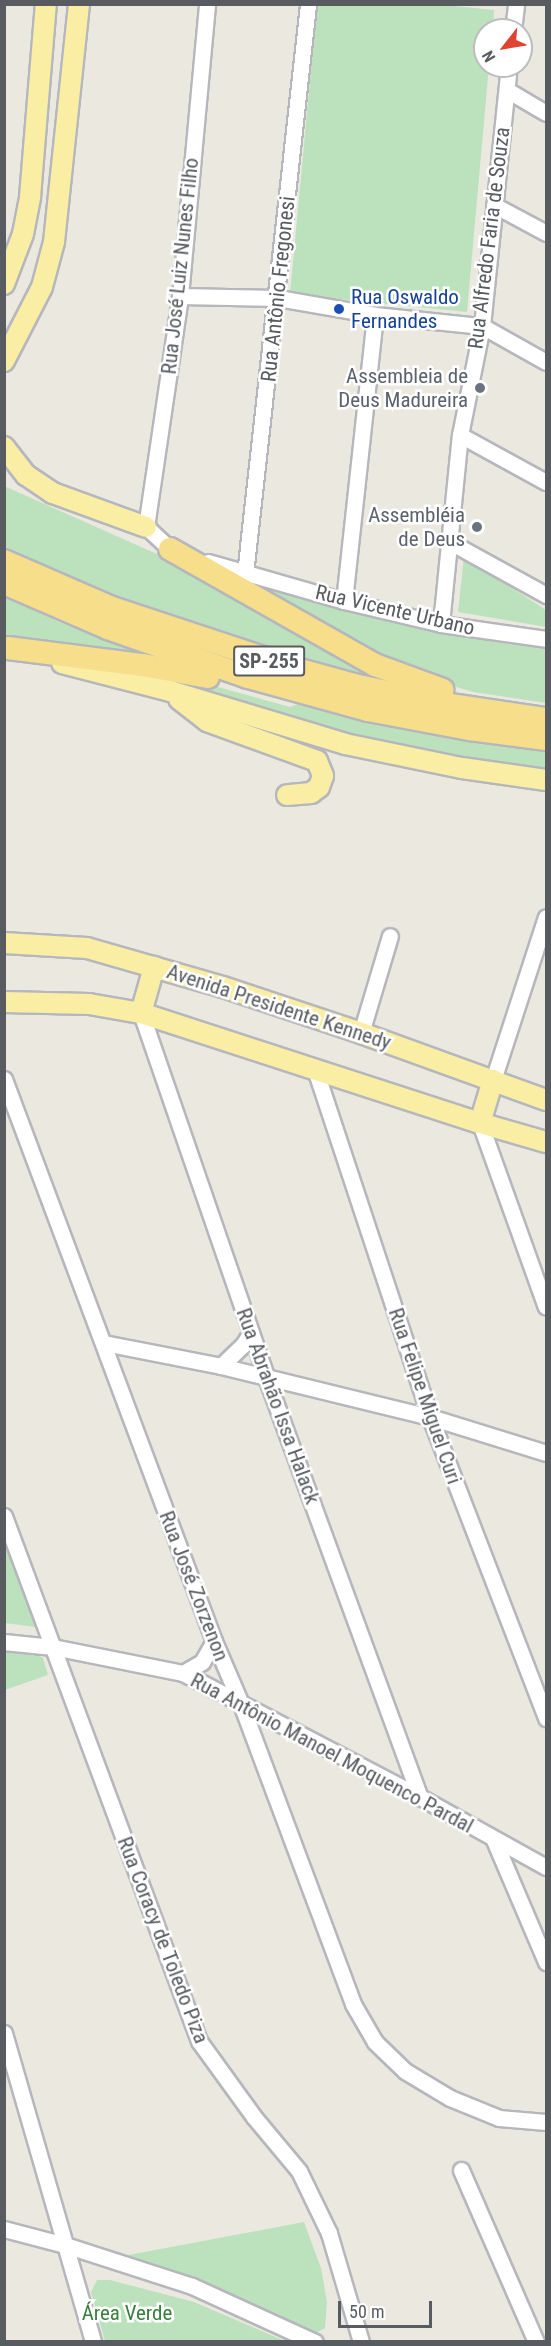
<!DOCTYPE html>
<html>
<head>
<meta charset="utf-8">
<style>
  body { margin:0 }
  #map { position:relative; width:551px; height:2346px; overflow:hidden; background:#ebe8df; font-family:"Roboto Condensed",sans-serif }
  div>[style] { position:absolute }
  .green>* { inset:0; background:#bce2bd }
  .roads { filter:drop-shadow(2px 0 #b5b7bc) drop-shadow(-2px 0 #b5b7bc) drop-shadow(0 2px #b5b7bc) drop-shadow(0 -2px #b5b7bc) }
  .minor>* { height:15px; margin:-7.5px; padding:0 7.5px; transform-origin:7.5px; border-radius:7.5px; background:#fff }
  .major>* { height:20px; margin:-10px; padding:0 10px; transform-origin:10px; border-radius:10px; background:#faeea5 }
  .highway>* { height:22px; margin:-11px; padding:0 11px; transform-origin:11px; border-radius:11px; background:#f7de8a }
  .dots>* { width:16px; height:16px; translate:-50% -50%; box-sizing:border-box; border:3px solid #fff; border-radius:50% }
  span { translate:-50% -50%; white-space:nowrap; text-align:center; line-height:1.15; -webkit-text-stroke:5px #fff; paint-order:stroke }
  .shield-label span { padding:2px 4px; background:#fff; border:2px solid; border-radius:4px; -webkit-text-stroke-width:0 }
  .shield-label { font-size:20px; color:#585b60; font-weight:700 }
  .street-label { font-size:21px; color:#585b60 }
  .transit-label { font-size:21px; color:#164399 }
  .left { translate:0 -50%; text-align:left }
  .worship-label { font-size:21px; color:#5b616d }
  .right { translate:-100% -50%; text-align:right }
  .park-label { font-size:21px; color:#387f3d }
  .frame { position:absolute; inset:0; border:6px solid #585b60; pointer-events:none }
  .north { position:absolute; left:473px; top:18px; width:60px; height:60px; box-sizing:border-box; background:#fff; border:2px solid #bcbdbf; border-radius:50%; rotate:239deg; font-size:16px; font-weight:700; line-height:24px; text-align:center; color:#585b60 }
  .north::after { content:''; display:block; margin:auto; width:21px; height:27px; background:#df4331; clip-path:polygon(50% 0,100% 100%,50% 72%,0 100%) }
  .scale { position:absolute; left:338px; top:2301px; width:94px; height:27px; box-sizing:border-box; border:3px solid #585b60; border-top:0; padding-left:8px; font-size:18px; line-height:21px; white-space:nowrap; color:#585b60; -webkit-text-stroke:4px #fff; paint-order:stroke }
</style>
</head>
<body>
<div id="map">
  <div class="green">
    <i style="clip-path:polygon(434px 4px,494px 10px,493px 30px,485px 30px,485px 66px,489px 66px,467px 312px,290px 294px,317px 5px)"></i>
    <i style="clip-path:polygon(4px 486px,157px 554px,382px 678px,332px 666px,146px 608px,89px 585px,7px 548px,4px 546px)"></i>
    <i style="clip-path:polygon(464px 557px,546px 610px,546px 627px,458px 612px)"></i>
    <i style="clip-path:polygon(233px 576px,330px 606px,444px 631px,546px 646px,546px 703px,473px 692px,410px 673px)"></i>
    <i style="clip-path:polygon(4px 596px,59px 622px,136px 651px,140px 659px,5px 637px)"></i>
    <i style="clip-path:polygon(97px 665px,196px 681px,290px 707px,298px 704px,459px 740px,546px 752px,546px 771px,431px 755px,287px 721px)"></i>
    <i style="clip-path:polygon(5px 1513px,50px 1629px,5px 1623px)"></i>
    <i style="clip-path:polygon(5px 1650px,34px 1653px,43px 1658px,48px 1675px,5px 1690px)"></i>
    <i style="clip-path:polygon(304px 2222px,321px 2268px,327px 2302px,325px 2328px,308px 2338px,118px 2257px)"></i>
    <i style="clip-path:polygon(97px 2280px,110px 2280px,194px 2302px,285px 2341px,105px 2341px,91px 2292px)"></i>
  </div>
  <div class="roads">
    <div class="minor">
      <i style="left:513px;top:30px;width:26px;rotate:-83deg"></i>
      <i style="left:507px;top:90px;width:45px;rotate:30.5deg"></i>
      <i style="left:494px;top:205px;width:59px;rotate:28.3deg"></i>
      <i style="left:180px;top:296px;width:98px;rotate:1.2deg"></i>
      <i style="left:278px;top:298px;width:98px;rotate:9.9deg"></i>
      <i style="left:375px;top:315px;width:108px;rotate:5.9deg"></i>
      <i style="left:482px;top:326px;width:73px;rotate:29.4deg"></i>
      <i style="left:460px;top:435px;width:98px;rotate:28.7deg"></i>
      <i style="left:450px;top:542px;width:110px;rotate:28.9deg"></i>
      <i style="left:179px;top:552px;width:9px;rotate:-162deg"></i>
      <i style="left:170px;top:549px;width:33px;rotate:-137deg"></i>
      <i style="left:146px;top:527px;width:233px;rotate:-81.6deg"></i>
      <i style="left:180px;top:296px;width:293px;rotate:-84.7deg"></i>
      <i style="left:208px;top:562px;width:141px;rotate:16deg"></i>
      <i style="left:344px;top:601px;width:100px;rotate:13.3deg"></i>
      <i style="left:441px;top:624px;width:106px;rotate:8.1deg"></i>
      <i style="left:245px;top:574px;width:573px;rotate:-83.69deg"></i>
      <i style="left:344px;top:601px;width:288px;rotate:-83.8deg"></i>
      <i style="left:441px;top:624px;width:190px;rotate:-84.3deg"></i>
      <i style="left:460px;top:435px;width:111px;rotate:-78.6deg"></i>
      <i style="left:482px;top:326px;width:261px;rotate:-84.1deg"></i>
      <i style="left:141px;top:1013px;width:385px;rotate:71deg"></i>
      <i style="left:266px;top:1377px;width:447px;rotate:69.9deg"></i>
      <i style="left:361px;top:1033px;width:101px;rotate:-73.4deg"></i>
      <i style="left:315px;top:1069px;width:367px;rotate:71.7deg"></i>
      <i style="left:430px;top:1417px;width:323px;rotate:68.9deg"></i>
      <i style="left:4px;top:1079px;width:600px;rotate:69.51deg"></i>
      <i style="left:214px;top:1641px;width:69px;rotate:66.8deg"></i>
      <i style="left:241px;top:1704px;width:320px;rotate:69.5deg"></i>
      <i style="left:353px;top:2004px;width:44px;rotate:59.9deg"></i>
      <i style="left:375px;top:2042px;width:42px;rotate:44deg"></i>
      <i style="left:405px;top:2071px;width:52px;rotate:31deg"></i>
      <i style="left:450px;top:2098px;width:53px;rotate:22.2deg"></i>
      <i style="left:499px;top:2118px;width:47px;rotate:4.9deg"></i>
      <i style="left:493px;top:1080px;width:171px;rotate:-72deg"></i>
      <i style="left:480px;top:1123px;width:195px;rotate:70.3deg"></i>
      <i style="left:104px;top:1343px;width:119px;rotate:11.1deg"></i>
      <i style="left:221px;top:1366px;width:215px;rotate:13.7deg"></i>
      <i style="left:430px;top:1417px;width:121px;rotate:17.2deg"></i>
      <i style="left:221px;top:1366px;width:30px;rotate:-44deg"></i>
      <i style="left:243px;top:1345px;width:15px;rotate:-58deg"></i>
      <i style="left:4px;top:1516px;width:560px;rotate:69.62deg"></i>
      <i style="left:199px;top:2041px;width:94px;rotate:54.1deg"></i>
      <i style="left:254px;top:2117px;width:70px;rotate:50.2deg"></i>
      <i style="left:299px;top:2171px;width:69px;rotate:64.2deg"></i>
      <i style="left:329px;top:2233px;width:114px;rotate:73.6deg"></i>
      <i style="left:4px;top:1642px;width:49px;rotate:5.8deg"></i>
      <i style="left:53px;top:1647px;width:133px;rotate:11.3deg"></i>
      <i style="left:183px;top:1673px;width:267px;rotate:27.6deg"></i>
      <i style="left:420px;top:1797px;width:144px;rotate:29.1deg"></i>
      <i style="left:183px;top:1673px;width:22px;rotate:-30deg"></i>
      <i style="left:202px;top:1662px;width:24px;rotate:-60deg"></i>
      <i style="left:494px;top:1840px;width:133px;rotate:66.9deg"></i>
      <i style="left:4px;top:2033px;width:322px;rotate:73.9deg"></i>
      <i style="left:461px;top:2170px;width:188px;rotate:66.4deg"></i>
      <i style="left:4px;top:2229px;width:63px;rotate:14.7deg"></i>
      <i style="left:65px;top:2245px;width:133px;rotate:17.9deg"></i>
      <i style="left:192px;top:2286px;width:135px;rotate:24.5deg"></i>
    </div>
    <div class="major">
      <i style="left:4px;top:284px;width:53px;rotate:-69.2deg"></i>
      <i style="left:23px;top:234px;width:38px;rotate:-79deg"></i>
      <i style="left:30px;top:197px;width:194px;rotate:-85.3deg"></i>
      <i style="left:4px;top:361px;width:83px;rotate:-62.8deg"></i>
      <i style="left:42px;top:287px;width:47px;rotate:-75.1deg"></i>
      <i style="left:54px;top:242px;width:239px;rotate:-84deg"></i>
      <i style="left:4px;top:447px;width:36px;rotate:52deg"></i>
      <i style="left:26px;top:475px;width:32px;rotate:34deg"></i>
      <i style="left:53px;top:493px;width:99px;rotate:20.1deg"></i>
      <i style="left:62px;top:663px;width:112px;rotate:14.5deg"></i>
      <i style="left:170px;top:691px;width:183px;rotate:16.8deg"></i>
      <i style="left:345px;top:744px;width:119px;rotate:11.6deg"></i>
      <i style="left:462px;top:768px;width:85px;rotate:8.1deg"></i>
      <i style="left:179px;top:699px;width:36px;rotate:38deg"></i>
      <i style="left:207px;top:721px;width:117px;rotate:20deg"></i>
      <i style="left:317px;top:761px;width:16px;rotate:68deg"></i>
      <i style="left:323px;top:776px;width:12px;rotate:110deg"></i>
      <i style="left:319px;top:787px;width:10px;rotate:143deg"></i>
      <i style="left:311px;top:793px;width:24px;rotate:175deg"></i>
      <i style="left:4px;top:943px;width:83px;rotate:3.4deg"></i>
      <i style="left:87px;top:948px;width:141px;rotate:16deg"></i>
      <i style="left:223px;top:987px;width:145px;rotate:18.4deg"></i>
      <i style="left:361px;top:1033px;width:197px;rotate:19.9deg"></i>
      <i style="left:4px;top:1002px;width:85px;rotate:1.3deg"></i>
      <i style="left:89px;top:1004px;width:53px;rotate:9.8deg"></i>
      <i style="left:141px;top:1013px;width:356px;rotate:18deg"></i>
      <i style="left:480px;top:1123px;width:69px;rotate:16.1deg"></i>
      <i style="left:141px;top:1013px;width:48px;rotate:-74.2deg"></i>
      <i style="left:480px;top:1123px;width:45px;rotate:-73.2deg"></i>
    </div>
    <div class="highway">
      <i style="left:170px;top:549px;width:236px;rotate:29.5deg"></i>
      <i style="left:375px;top:665px;width:72px;rotate:20.2deg"></i>
      <i style="left:4px;top:561px;width:118px;rotate:23.5deg"></i>
      <i style="left:112px;top:608px;width:191px;rotate:18.3deg"></i>
      <i style="left:293px;top:668px;width:63px;rotate:15.6deg"></i>
      <i style="left:354px;top:685px;width:85px;rotate:12.2deg"></i>
      <i style="left:437px;top:703px;width:110px;rotate:8.4deg"></i>
      <i style="left:4px;top:583px;width:113px;rotate:23.4deg"></i>
      <i style="left:108px;top:628px;width:148px;rotate:19.3deg"></i>
      <i style="left:248px;top:677px;width:124px;rotate:15.4deg"></i>
      <i style="left:368px;top:710px;width:104px;rotate:10.6deg"></i>
      <i style="left:470px;top:729px;width:77px;rotate:7.5deg"></i>
      <i style="left:8px;top:648px;width:136px;rotate:7.2deg"></i>
      <i style="left:143px;top:665px;width:66px;rotate:10.5deg"></i>
    </div>
  </div>
  <div class="dots">
    <i style="left:339px;top:309px;background:#1a4fb4"></i>
    <i style="left:480px;top:388px;background:#6b7280"></i>
    <i style="left:477px;top:527px;background:#6b7280"></i>
  </div>
  <div class="shield-label">
    <span style="left:269px;top:661px">SP-255</span>
  </div>
  <div class="street-label">
    <span style="left:489px;top:238px;rotate:-83deg">Rua Alfredo Faria de Souza</span>
    <span style="left:180px;top:266px;rotate:-84deg">Rua José Luiz Nunes Filho</span>
    <span style="left:278px;top:289px;rotate:-84deg">Rua Antônio Fregonesi</span>
    <span style="left:395px;top:610px;rotate:13deg">Rua Vicente Urbano</span>
    <span style="left:279px;top:1007px;rotate:18deg">Avenida Presidente Kennedy</span>
    <span style="left:425px;top:1396px;rotate:71deg">Rua Felipe Miguel Curi</span>
    <span style="left:278px;top:1406px;rotate:70deg">Rua Abrahão Issa Halack</span>
    <span style="left:194px;top:1586px;rotate:69deg">Rua José Zorzenon</span>
    <span style="left:332px;top:1753px;rotate:28deg">Rua Antônio Manoel Moquenco Pardal</span>
    <span style="left:163px;top:1940px;rotate:69deg">Rua Coracy de Toledo Piza</span>
  </div>
  <div class="transit-label">
    <span class="left" style="left:351px;top:309px">Rua Oswaldo<br>Fernandes</span>
  </div>
  <div class="worship-label">
    <span class="right" style="left:468px;top:388px">Assembleia de<br>Deus Madureira</span>
    <span class="right" style="left:465px;top:527px">Assembléia<br>de Deus</span>
  </div>
  <div class="park-label">
    <span style="left:127px;top:2313px">Área Verde</span>
  </div>
  <div class="frame"></div>
  <div class="north">N</div>
  <div class="scale">50 m</div>
</div>
</body>
</html>
